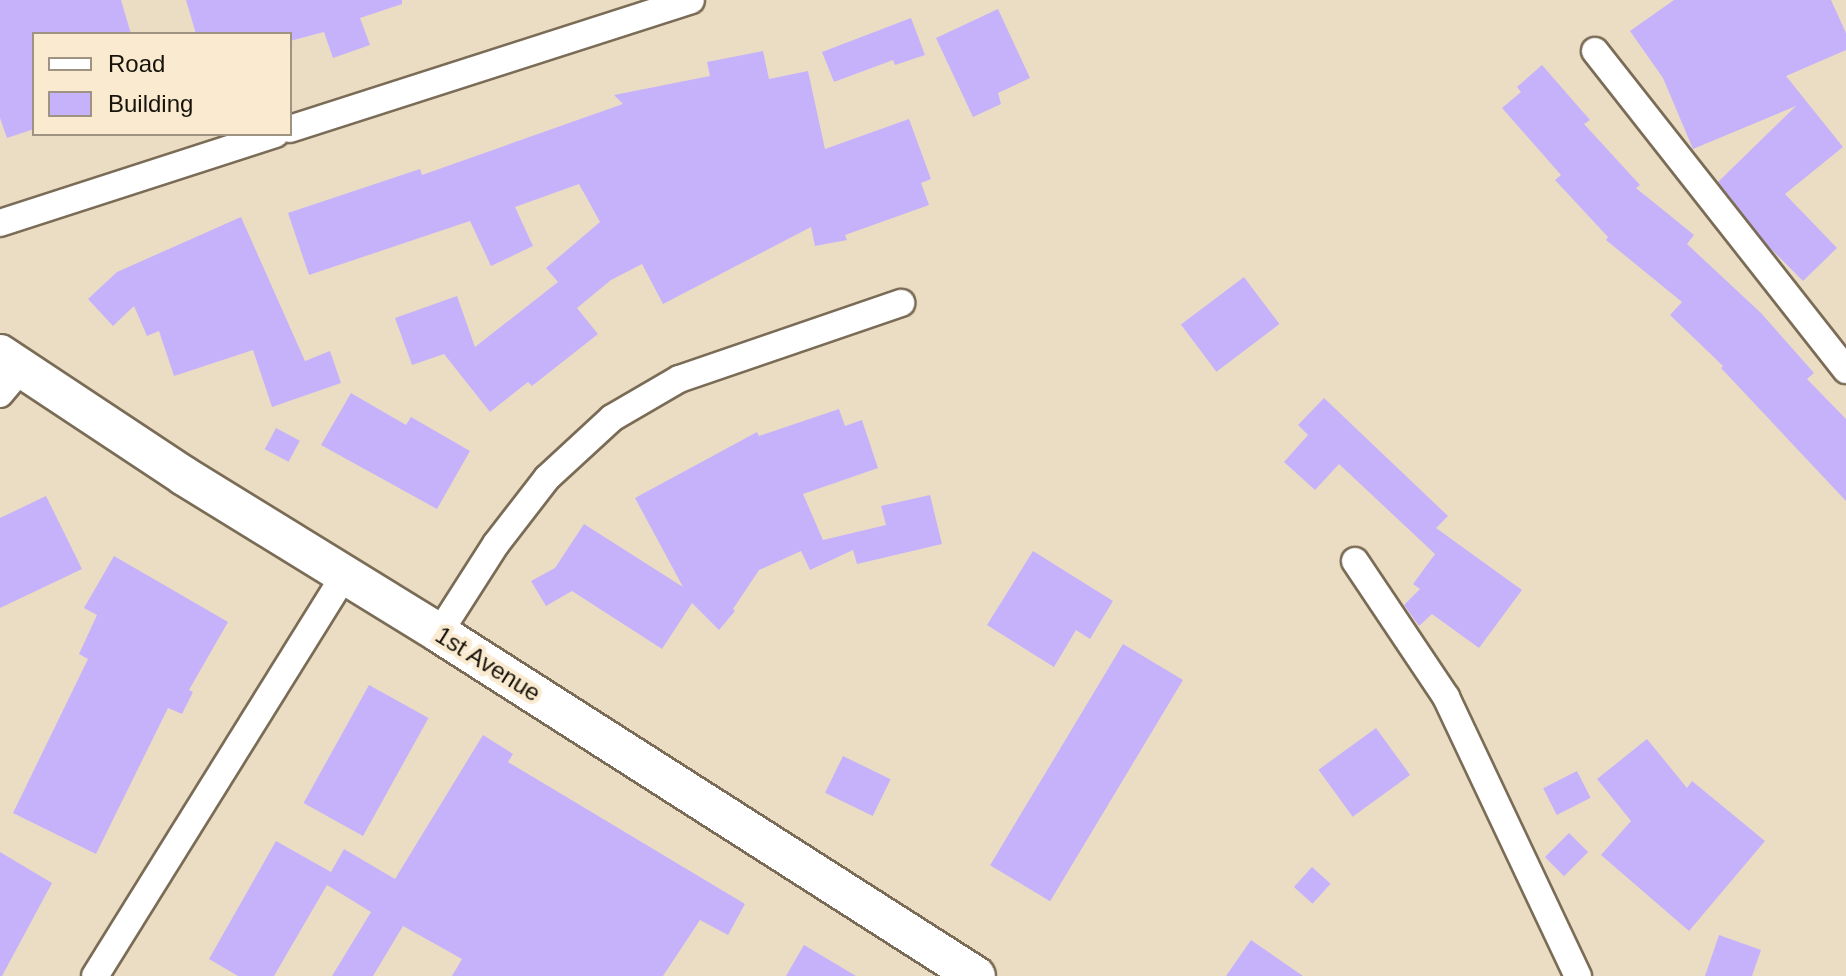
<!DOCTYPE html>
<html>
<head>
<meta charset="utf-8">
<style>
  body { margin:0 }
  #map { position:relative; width:1846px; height:976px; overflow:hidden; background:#ebddc3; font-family:Arial,sans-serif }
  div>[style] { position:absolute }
  .building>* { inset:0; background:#c6b2fb; transform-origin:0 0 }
  .roads { filter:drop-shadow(2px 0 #7a6c56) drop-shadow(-2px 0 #7a6c56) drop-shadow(0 2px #7a6c56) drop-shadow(0 -2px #7a6c56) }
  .street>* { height:26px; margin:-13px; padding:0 13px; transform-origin:13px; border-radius:13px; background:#fff }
  .secondary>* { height:38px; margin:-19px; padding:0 19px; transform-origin:19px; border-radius:19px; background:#fff }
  span { translate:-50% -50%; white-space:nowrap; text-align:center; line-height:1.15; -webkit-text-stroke:8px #f9ead0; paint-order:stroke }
  .street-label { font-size:24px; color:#18130a }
  .legend { position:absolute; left:32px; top:32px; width:260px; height:104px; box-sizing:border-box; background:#f9ead0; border:2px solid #9f9481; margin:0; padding:10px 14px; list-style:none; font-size:24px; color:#18130a }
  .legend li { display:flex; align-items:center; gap:16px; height:40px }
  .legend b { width:40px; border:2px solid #9f9481 }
</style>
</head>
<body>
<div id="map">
  <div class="building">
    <i style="clip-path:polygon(0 0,121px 0,131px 34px,34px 34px,34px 129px,7px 138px,0 118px)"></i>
    <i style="clip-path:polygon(186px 0,402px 0,402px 4px,360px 18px,370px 45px,333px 58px,324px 32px,290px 41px,290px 34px,196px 34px)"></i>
    <i style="clip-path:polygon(1674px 0,1831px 0,1846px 33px,1846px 50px,1786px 76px,1843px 147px,1785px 194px,1837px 248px,1803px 281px,1768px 246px,1718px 182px,1796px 106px,1693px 149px,1663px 78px,1630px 31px)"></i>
    <i style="clip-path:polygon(998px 9px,1030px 78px,998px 93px,1001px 104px,973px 117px,936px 38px)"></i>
    <i style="clip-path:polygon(911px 18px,925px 55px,895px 65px,893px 60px,834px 82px,822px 52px)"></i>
    <i style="clip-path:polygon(763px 51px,769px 79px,808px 71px,825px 149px,909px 119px,931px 179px,921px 183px,929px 205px,845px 235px,847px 240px,815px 246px,811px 227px,663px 304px,642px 264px,611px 280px,577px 308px,598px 334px,532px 386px,528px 382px,490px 412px,444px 354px,412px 365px,395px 318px,457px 296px,475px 347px,558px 282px,546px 268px,600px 222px,579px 184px,515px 207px,533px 246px,491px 266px,470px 221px,309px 275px,288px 213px,420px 169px,422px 175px,623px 104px,614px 95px,710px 76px,707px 62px)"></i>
    <i style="clip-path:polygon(1542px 65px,1590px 120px,1584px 124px,1640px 185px,1636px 188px,1694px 235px,1687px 244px,1761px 313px,1814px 373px,1807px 379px,1846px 419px,1846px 501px,1721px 368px,1723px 366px,1670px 315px,1682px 302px,1606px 240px,1608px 237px,1555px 180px,1561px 175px,1502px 108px,1521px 92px,1517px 87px)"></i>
    <i style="clip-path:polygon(241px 217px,305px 361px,330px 351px,341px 383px,272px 407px,253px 350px,174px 376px,159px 331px,147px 336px,134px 306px,113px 326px,88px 299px,117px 272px)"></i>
    <i style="left:1244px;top:277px;width:59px;height:79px;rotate:53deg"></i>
    <i style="clip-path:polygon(351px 393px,406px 425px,411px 417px,470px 451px,437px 509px,321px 445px)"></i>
    <i style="clip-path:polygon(1324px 398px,1448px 516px,1436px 528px,1522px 590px,1479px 648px,1432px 614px,1419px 626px,1404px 605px,1420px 589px,1413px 584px,1435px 554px,1339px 464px,1315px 490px,1284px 462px,1308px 435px,1298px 425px)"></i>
    <i style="clip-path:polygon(839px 409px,845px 426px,862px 420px,878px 468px,803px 494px,823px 540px,886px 525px,881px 506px,930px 495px,942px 544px,857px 564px,853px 550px,810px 570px,801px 551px,759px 570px,733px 609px,735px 611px,719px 630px,692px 603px,662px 649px,572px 591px,546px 606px,531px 581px,555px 568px,584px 524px,683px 587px,635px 498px,757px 432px,759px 436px)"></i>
    <i style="left:276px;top:428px;width:27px;height:24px;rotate:28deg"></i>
    <i style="clip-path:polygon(46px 496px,82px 569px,0 608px,0 518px)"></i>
    <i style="clip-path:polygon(1033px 551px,1113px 601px,1090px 639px,1076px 630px,1054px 667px,987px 625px)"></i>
    <i style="clip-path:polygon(114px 556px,228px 622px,189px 690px,193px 692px,182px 714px,168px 708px,96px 854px,13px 813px,88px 659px,79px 654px,97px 615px,84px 608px)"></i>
    <i style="left:1123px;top:644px;width:70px;height:258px;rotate:31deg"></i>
    <i style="left:369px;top:685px;width:68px;height:135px;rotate:29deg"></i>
    <i style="left:1376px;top:728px;width:58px;height:71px;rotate:54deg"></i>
    <i style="clip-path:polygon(483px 735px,513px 754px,508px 762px,745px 904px,728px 935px,700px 920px,663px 976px,452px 976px,462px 959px,403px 926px,373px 976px,332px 976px,371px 912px,327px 885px,274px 976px,238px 976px,209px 959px,276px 841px,331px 872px,344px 849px,395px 879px)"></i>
    <i style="clip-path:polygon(1647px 739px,1687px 788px,1692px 781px,1765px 841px,1689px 931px,1601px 855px,1631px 821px,1597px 779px)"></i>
    <i style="left:843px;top:756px;width:53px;height:41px;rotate:26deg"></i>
    <i style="left:1577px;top:771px;width:30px;height:38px;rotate:63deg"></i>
    <i style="left:1569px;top:833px;width:27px;height:34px;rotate:45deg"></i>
    <i style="clip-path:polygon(0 852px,52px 883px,2px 976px,0 976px)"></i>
    <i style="left:1312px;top:867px;width:25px;height:27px;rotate:42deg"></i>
    <i style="clip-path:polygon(1719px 935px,1761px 950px,1752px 976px,1705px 976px)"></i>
    <i style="clip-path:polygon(1251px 940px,1303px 976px,1226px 976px)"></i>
    <i style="clip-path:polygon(804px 945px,856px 976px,786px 976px)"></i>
  </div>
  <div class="roads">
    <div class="street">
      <i style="left:1595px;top:51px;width:406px;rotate:51.8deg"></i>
      <i style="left:290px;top:129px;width:421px;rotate:-17.8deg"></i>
      <i style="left:0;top:223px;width:289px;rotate:-17.9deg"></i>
      <i style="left:0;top:394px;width:31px;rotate:-50deg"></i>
      <i style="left:1355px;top:561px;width:164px;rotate:56.2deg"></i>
      <i style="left:1446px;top:697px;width:309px;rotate:64.7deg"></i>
      <i style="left:439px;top:633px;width:106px;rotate:-57.4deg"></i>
      <i style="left:496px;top:544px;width:83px;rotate:-52.3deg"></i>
      <i style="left:547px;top:478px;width:88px;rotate:-42.7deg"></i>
      <i style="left:612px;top:418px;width:78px;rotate:-30.2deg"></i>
      <i style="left:679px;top:379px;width:235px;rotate:-18.9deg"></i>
      <i style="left:95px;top:976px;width:473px;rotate:-58.1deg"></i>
    </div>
    <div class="secondary">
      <i style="left:0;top:354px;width:221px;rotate:33.5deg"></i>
      <i style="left:184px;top:476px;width:299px;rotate:31.6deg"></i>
      <i style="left:439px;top:633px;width:637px;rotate:32.57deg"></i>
    </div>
  </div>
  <div class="street-label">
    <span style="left:488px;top:664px;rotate:32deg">1st Avenue</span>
  </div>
  <ul class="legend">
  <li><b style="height:10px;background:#fff"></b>Road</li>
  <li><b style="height:22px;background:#c6b2fb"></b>Building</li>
  </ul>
</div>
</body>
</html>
